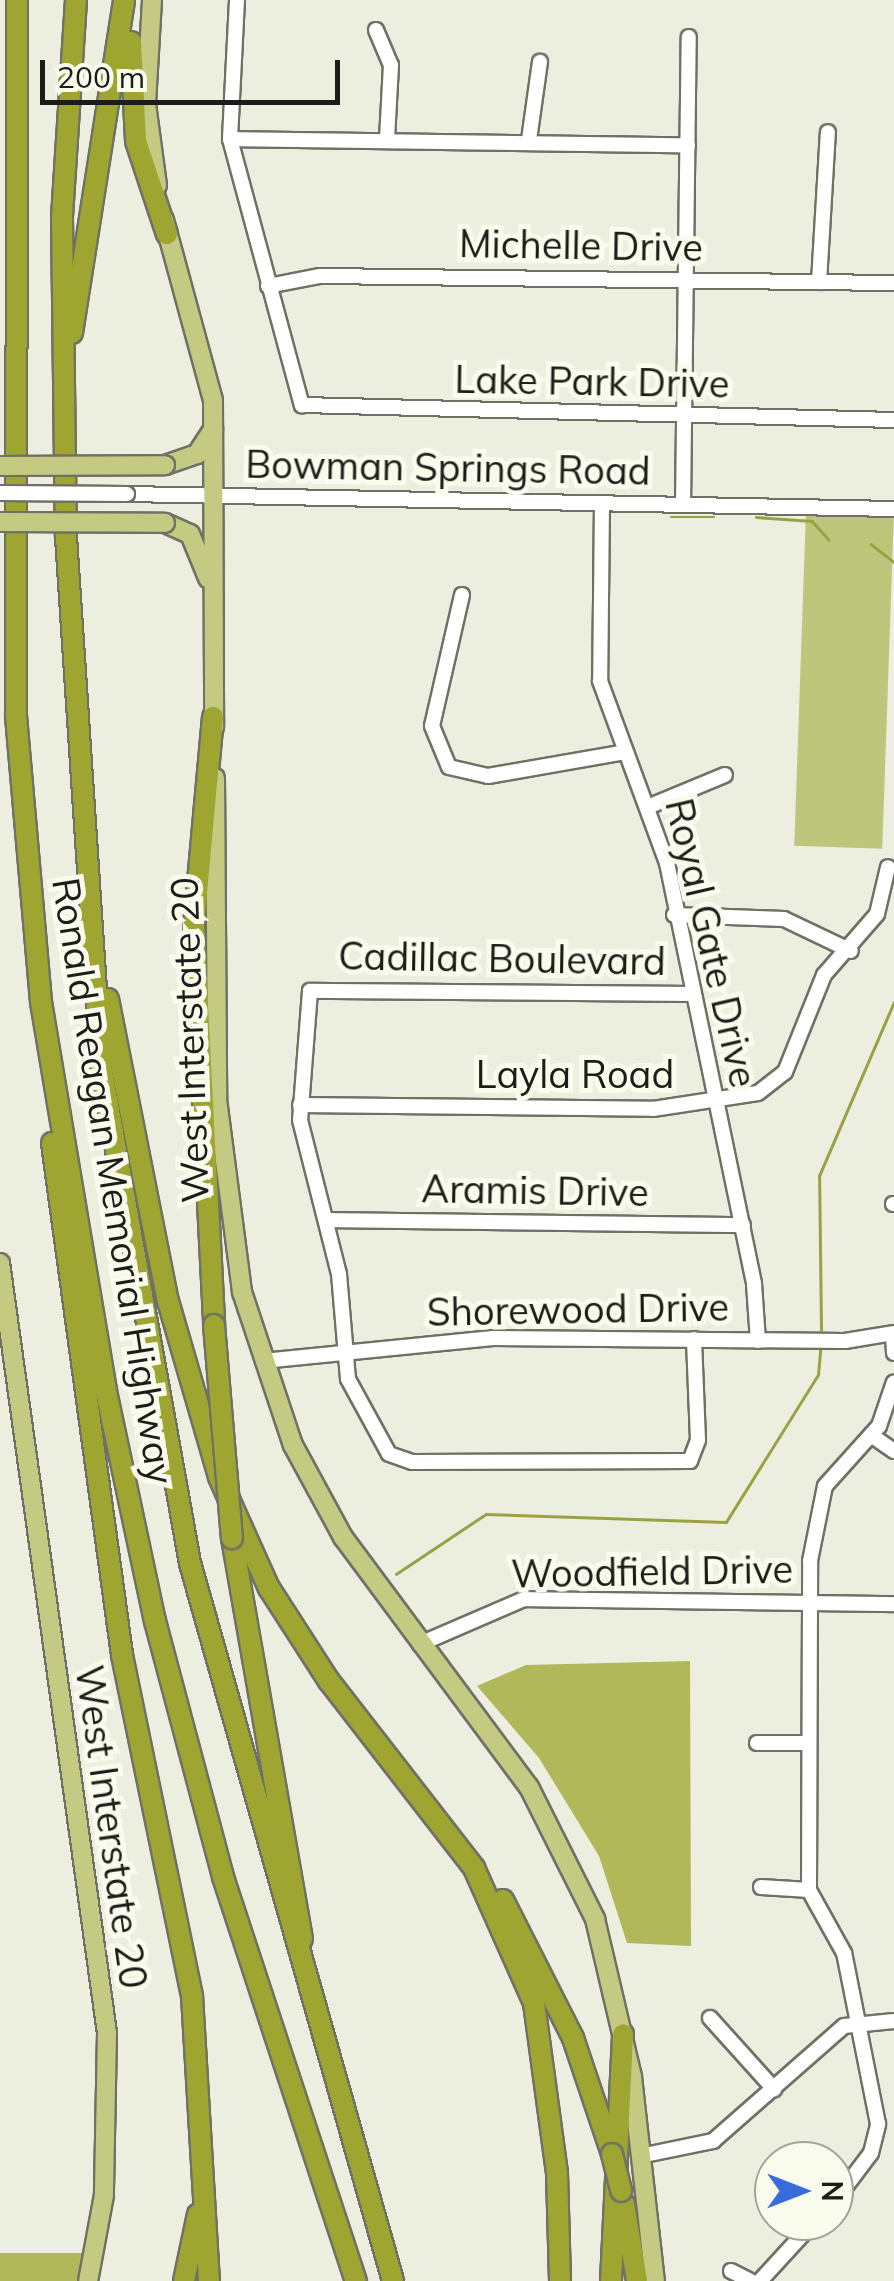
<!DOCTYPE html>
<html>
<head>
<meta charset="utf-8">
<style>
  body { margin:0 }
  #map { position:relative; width:894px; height:2281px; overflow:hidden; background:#eceee0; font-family:Mulish,sans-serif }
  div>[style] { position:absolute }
  .green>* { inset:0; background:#bec67b; transform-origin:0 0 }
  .forest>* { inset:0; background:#b0b85a; transform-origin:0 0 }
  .stream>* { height:2.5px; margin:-1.25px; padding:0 1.25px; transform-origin:1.25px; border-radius:1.25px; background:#9aa143 }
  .roads { filter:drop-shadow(2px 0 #6f7165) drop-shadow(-2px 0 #6f7165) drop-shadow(0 2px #6f7165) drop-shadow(0 -2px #6f7165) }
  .minor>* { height:14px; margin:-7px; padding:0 7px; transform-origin:7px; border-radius:7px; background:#fff }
  .major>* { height:18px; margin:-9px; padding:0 9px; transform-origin:9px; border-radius:9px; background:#c5ca83 }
  .highway>* { height:20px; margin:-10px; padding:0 10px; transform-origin:10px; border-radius:10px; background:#9ea631 }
  .bridges { filter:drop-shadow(2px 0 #6f7165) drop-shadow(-2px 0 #6f7165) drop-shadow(0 2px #6f7165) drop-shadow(0 -2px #6f7165) }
  .minor-bridge>* { height:14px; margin:-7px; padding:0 7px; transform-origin:7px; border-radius:7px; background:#fff }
  .major-bridge>* { height:18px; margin:-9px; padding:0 9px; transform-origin:9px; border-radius:9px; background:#c5ca83 }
  .highway-bridge>* { height:20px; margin:-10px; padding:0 10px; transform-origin:10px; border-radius:10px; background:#9ea631 }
  span { translate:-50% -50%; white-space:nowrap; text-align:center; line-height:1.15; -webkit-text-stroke:10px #f9fbed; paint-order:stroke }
  .street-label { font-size:38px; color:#1c1d18 }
  .north { position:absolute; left:754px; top:2141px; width:100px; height:100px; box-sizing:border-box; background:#f9fbed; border:2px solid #a1a298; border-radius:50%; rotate:90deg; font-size:28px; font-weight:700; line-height:40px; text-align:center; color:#1c1d18 }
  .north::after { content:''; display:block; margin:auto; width:35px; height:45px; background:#396bdb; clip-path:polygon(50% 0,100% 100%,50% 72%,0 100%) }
  .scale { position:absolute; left:40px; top:60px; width:300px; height:45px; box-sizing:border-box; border:5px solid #1c1d18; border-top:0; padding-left:12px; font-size:30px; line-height:35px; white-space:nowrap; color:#1c1d18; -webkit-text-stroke:8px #f9fbed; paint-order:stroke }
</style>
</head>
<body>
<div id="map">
  <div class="green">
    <i style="left:806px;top:510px;width:88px;height:336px;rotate:2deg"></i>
  </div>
  <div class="forest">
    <i style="clip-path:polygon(690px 1661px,691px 1946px,627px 1943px,599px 1856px,539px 1758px,477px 1686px,526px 1665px)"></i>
    <i style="left:0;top:2253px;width:84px;height:28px"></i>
  </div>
  <div class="stream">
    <i style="left:671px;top:517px;width:43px"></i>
    <i style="left:756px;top:517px;width:56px;rotate:4.1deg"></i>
    <i style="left:812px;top:521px;width:25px;rotate:48deg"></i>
    <i style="left:871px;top:544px;width:29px;rotate:38deg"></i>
    <i style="left:821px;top:1330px;width:154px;rotate:-90.7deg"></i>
    <i style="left:819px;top:1176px;width:189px;rotate:-66.7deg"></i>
    <i style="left:396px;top:1574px;width:108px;rotate:-33.7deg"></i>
    <i style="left:486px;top:1514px;width:240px;rotate:1.9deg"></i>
    <i style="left:726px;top:1522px;width:173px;rotate:-58deg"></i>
    <i style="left:818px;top:1375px;width:25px;rotate:-85deg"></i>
  </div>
  <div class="roads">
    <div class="minor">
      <i style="left:237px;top:0;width:139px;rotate:92.9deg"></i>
      <i style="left:230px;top:139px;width:276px;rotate:74.9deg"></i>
      <i style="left:302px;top:405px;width:592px;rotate:1.45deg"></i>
      <i style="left:376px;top:30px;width:38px;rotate:67deg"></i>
      <i style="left:391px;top:65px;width:73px;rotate:93.1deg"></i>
      <i style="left:230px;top:139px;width:458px;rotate:0.8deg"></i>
      <i style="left:529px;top:140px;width:79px;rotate:-82deg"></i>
      <i style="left:819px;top:282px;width:150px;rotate:-86.6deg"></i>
      <i style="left:268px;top:286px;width:53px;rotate:-10.9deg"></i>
      <i style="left:320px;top:276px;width:574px;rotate:0.7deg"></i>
      <i style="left:127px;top:494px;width:767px;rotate:1.12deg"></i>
      <i style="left:602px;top:504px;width:177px;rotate:90.6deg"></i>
      <i style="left:600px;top:681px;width:194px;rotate:69.8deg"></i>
      <i style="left:667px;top:863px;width:430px;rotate:78.3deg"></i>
      <i style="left:754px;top:1284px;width:57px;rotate:86deg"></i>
      <i style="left:683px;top:505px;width:468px;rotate:-89.3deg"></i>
      <i style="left:462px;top:595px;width:134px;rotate:102.9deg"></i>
      <i style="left:432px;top:726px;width:44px;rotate:67.5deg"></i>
      <i style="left:449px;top:767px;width:40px;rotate:13deg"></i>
      <i style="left:488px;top:776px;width:139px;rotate:-9.9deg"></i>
      <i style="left:650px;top:806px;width:81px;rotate:-22.5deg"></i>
      <i style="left:674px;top:915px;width:110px;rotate:2.1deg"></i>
      <i style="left:784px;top:919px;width:74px;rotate:25.5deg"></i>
      <i style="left:687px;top:994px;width:377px;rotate:-179.5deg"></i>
      <i style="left:310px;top:991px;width:129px;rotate:94.4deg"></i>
      <i style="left:300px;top:1120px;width:159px;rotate:75.8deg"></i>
      <i style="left:339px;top:1274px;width:105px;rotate:85.1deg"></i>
      <i style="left:348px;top:1379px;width:85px;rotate:61.3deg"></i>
      <i style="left:389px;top:1454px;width:24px;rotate:19deg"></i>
      <i style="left:412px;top:1462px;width:278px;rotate:-0.2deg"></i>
      <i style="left:690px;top:1461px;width:22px;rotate:-69deg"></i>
      <i style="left:698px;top:1440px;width:101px;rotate:-92.3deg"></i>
      <i style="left:300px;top:1105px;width:353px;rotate:0.6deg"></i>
      <i style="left:653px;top:1109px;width:106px;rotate:-8.7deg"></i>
      <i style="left:758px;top:1093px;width:34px;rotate:-38deg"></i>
      <i style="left:785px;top:1072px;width:105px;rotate:-68.1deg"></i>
      <i style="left:824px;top:975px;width:81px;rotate:-49deg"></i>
      <i style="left:877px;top:914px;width:48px;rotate:-76.8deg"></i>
      <i style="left:893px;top:1204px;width:1px"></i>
      <i style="left:328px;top:1220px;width:415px;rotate:0.7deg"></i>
      <i style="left:893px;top:1334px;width:19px;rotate:87deg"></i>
      <i style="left:263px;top:1361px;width:231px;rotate:-5.7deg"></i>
      <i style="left:493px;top:1338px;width:352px;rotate:0.5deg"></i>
      <i style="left:845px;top:1341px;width:50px;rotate:-9.3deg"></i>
      <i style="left:871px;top:1435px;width:28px;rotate:35deg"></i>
      <i style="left:420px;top:1644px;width:113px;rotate:-23.4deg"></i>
      <i style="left:524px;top:1599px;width:370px;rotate:0.8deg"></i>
      <i style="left:757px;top:1743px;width:51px"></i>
      <i style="left:761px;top:1887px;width:48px;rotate:3.6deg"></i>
      <i style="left:710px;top:2018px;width:96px;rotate:48deg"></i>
      <i style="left:640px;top:2156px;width:75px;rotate:-11.6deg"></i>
      <i style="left:713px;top:2141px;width:174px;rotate:-41.3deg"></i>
      <i style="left:844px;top:2026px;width:50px;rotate:-5.7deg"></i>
      <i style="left:834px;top:2202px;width:61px;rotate:-52.9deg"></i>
      <i style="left:871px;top:2153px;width:30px;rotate:-76deg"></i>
      <i style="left:878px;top:2124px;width:174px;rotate:-101.2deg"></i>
      <i style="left:844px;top:1953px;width:72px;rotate:-119.1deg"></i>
      <i style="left:809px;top:1890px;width:329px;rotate:-89.8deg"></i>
      <i style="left:810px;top:1561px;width:76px;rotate:-78.7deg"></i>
      <i style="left:825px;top:1486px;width:81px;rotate:-48deg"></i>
      <i style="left:879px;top:1426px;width:46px;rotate:-71.2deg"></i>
      <i style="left:731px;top:2271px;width:22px;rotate:27deg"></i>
      <i style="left:760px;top:2281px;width:81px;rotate:-47.5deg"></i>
    </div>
    <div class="major">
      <i style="left:152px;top:0;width:104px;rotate:93.3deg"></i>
      <i style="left:146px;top:104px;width:82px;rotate:82.3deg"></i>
      <i style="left:164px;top:220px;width:187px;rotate:74.8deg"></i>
      <i style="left:213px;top:400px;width:327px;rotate:89.8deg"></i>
      <i style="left:165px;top:465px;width:34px;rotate:-19deg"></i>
      <i style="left:197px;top:454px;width:30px;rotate:-57deg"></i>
      <i style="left:165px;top:523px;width:27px;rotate:24deg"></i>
      <i style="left:190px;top:534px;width:48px;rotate:67.8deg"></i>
      <i style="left:215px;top:778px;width:321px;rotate:89.6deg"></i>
      <i style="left:217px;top:1099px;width:195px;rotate:82.6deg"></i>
      <i style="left:242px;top:1292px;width:161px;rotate:71.6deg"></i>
      <i style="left:293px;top:1445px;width:105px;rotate:61.5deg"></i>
      <i style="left:343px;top:1537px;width:312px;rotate:53.4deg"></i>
      <i style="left:529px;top:1787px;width:148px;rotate:63.4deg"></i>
      <i style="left:595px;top:1919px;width:162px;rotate:76.8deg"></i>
      <i style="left:632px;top:2077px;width:205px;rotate:83.6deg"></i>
      <i style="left:0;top:1263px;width:777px;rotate:82.09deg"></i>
      <i style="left:107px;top:2033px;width:162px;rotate:91.1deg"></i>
      <i style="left:104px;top:2195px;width:87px;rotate:100.5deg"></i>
    </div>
    <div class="highway">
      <i style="left:17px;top:0;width:716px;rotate:90.08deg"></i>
      <i style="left:16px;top:716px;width:287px;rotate:85deg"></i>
      <i style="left:41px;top:1002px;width:394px;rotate:80.5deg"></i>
      <i style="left:106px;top:1391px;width:235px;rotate:78deg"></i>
      <i style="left:155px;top:1621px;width:265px;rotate:75.1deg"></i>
      <i style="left:223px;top:1877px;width:425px;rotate:71.8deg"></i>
      <i style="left:76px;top:0;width:218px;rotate:93.7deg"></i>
      <i style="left:62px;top:218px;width:319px;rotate:89.3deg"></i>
      <i style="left:66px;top:537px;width:530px;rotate:86.21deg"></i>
      <i style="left:101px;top:1066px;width:505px;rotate:79.85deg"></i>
      <i style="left:190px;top:1563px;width:746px;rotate:74.21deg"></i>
      <i style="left:131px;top:42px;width:99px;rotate:87.1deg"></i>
      <i style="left:136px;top:141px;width:98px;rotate:71.6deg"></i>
      <i style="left:72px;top:333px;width:337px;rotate:-81.1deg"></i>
      <i style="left:213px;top:717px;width:210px;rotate:95.2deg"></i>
      <i style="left:194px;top:926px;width:400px;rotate:87.1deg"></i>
      <i style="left:108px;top:999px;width:308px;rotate:78.8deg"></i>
      <i style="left:168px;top:1301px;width:183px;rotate:73.8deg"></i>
      <i style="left:219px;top:1477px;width:122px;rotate:65.8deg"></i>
      <i style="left:269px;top:1588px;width:111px;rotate:57.2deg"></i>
      <i style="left:329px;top:1681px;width:237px;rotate:52.2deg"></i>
      <i style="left:474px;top:1868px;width:148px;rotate:66deg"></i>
      <i style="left:534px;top:2003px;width:172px;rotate:82.3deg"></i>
      <i style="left:557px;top:2173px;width:108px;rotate:88.4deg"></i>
      <i style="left:52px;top:1143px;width:517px;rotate:82.21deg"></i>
      <i style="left:122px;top:1655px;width:348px;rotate:78.4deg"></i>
      <i style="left:192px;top:1996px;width:286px;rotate:86.6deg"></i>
      <i style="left:232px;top:1538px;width:407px;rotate:80.1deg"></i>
      <i style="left:503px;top:1900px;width:155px;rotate:63.1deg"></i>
      <i style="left:573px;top:2038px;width:122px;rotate:71.4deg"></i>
      <i style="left:624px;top:2204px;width:78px;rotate:80.4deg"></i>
      <i style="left:184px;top:2281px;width:68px;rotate:-78.2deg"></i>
      <i style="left:611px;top:2281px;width:247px;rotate:-87.2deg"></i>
    </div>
  </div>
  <div class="bridges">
    <div class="minor-bridge">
      <i style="left:0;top:493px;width:127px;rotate:0.5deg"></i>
    </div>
    <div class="major-bridge">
      <i style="left:0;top:466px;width:165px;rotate:-0.3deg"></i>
      <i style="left:0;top:522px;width:165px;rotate:0.3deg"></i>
    </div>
    <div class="highway-bridge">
      <i style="left:214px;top:1325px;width:214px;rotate:85.2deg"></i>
      <i style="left:612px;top:2154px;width:38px;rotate:76deg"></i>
    </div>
  </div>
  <div class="street-label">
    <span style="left:581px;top:246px;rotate:1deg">Michelle Drive</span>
    <span style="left:592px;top:382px;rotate:1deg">Lake Park Drive</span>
    <span style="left:448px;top:468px;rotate:1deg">Bowman Springs Road</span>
    <span style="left:711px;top:943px;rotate:77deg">Royal Gate Drive</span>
    <span style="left:502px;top:959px;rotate:1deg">Cadillac Boulevard</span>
    <span style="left:190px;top:1040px;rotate:-92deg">West Interstate 20</span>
    <span style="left:575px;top:1075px">Layla Road</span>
    <span style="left:113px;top:1181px;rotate:81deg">Ronald Reagan Memorial Highway</span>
    <span style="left:535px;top:1191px;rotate:1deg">Aramis Drive</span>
    <span style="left:578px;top:1310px;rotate:-1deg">Shorewood Drive</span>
    <span style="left:652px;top:1572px;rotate:-1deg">Woodfield Drive</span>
    <span style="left:111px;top:1827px;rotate:82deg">West Interstate 20</span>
  </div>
  <div class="north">N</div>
  <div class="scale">200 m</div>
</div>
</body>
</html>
